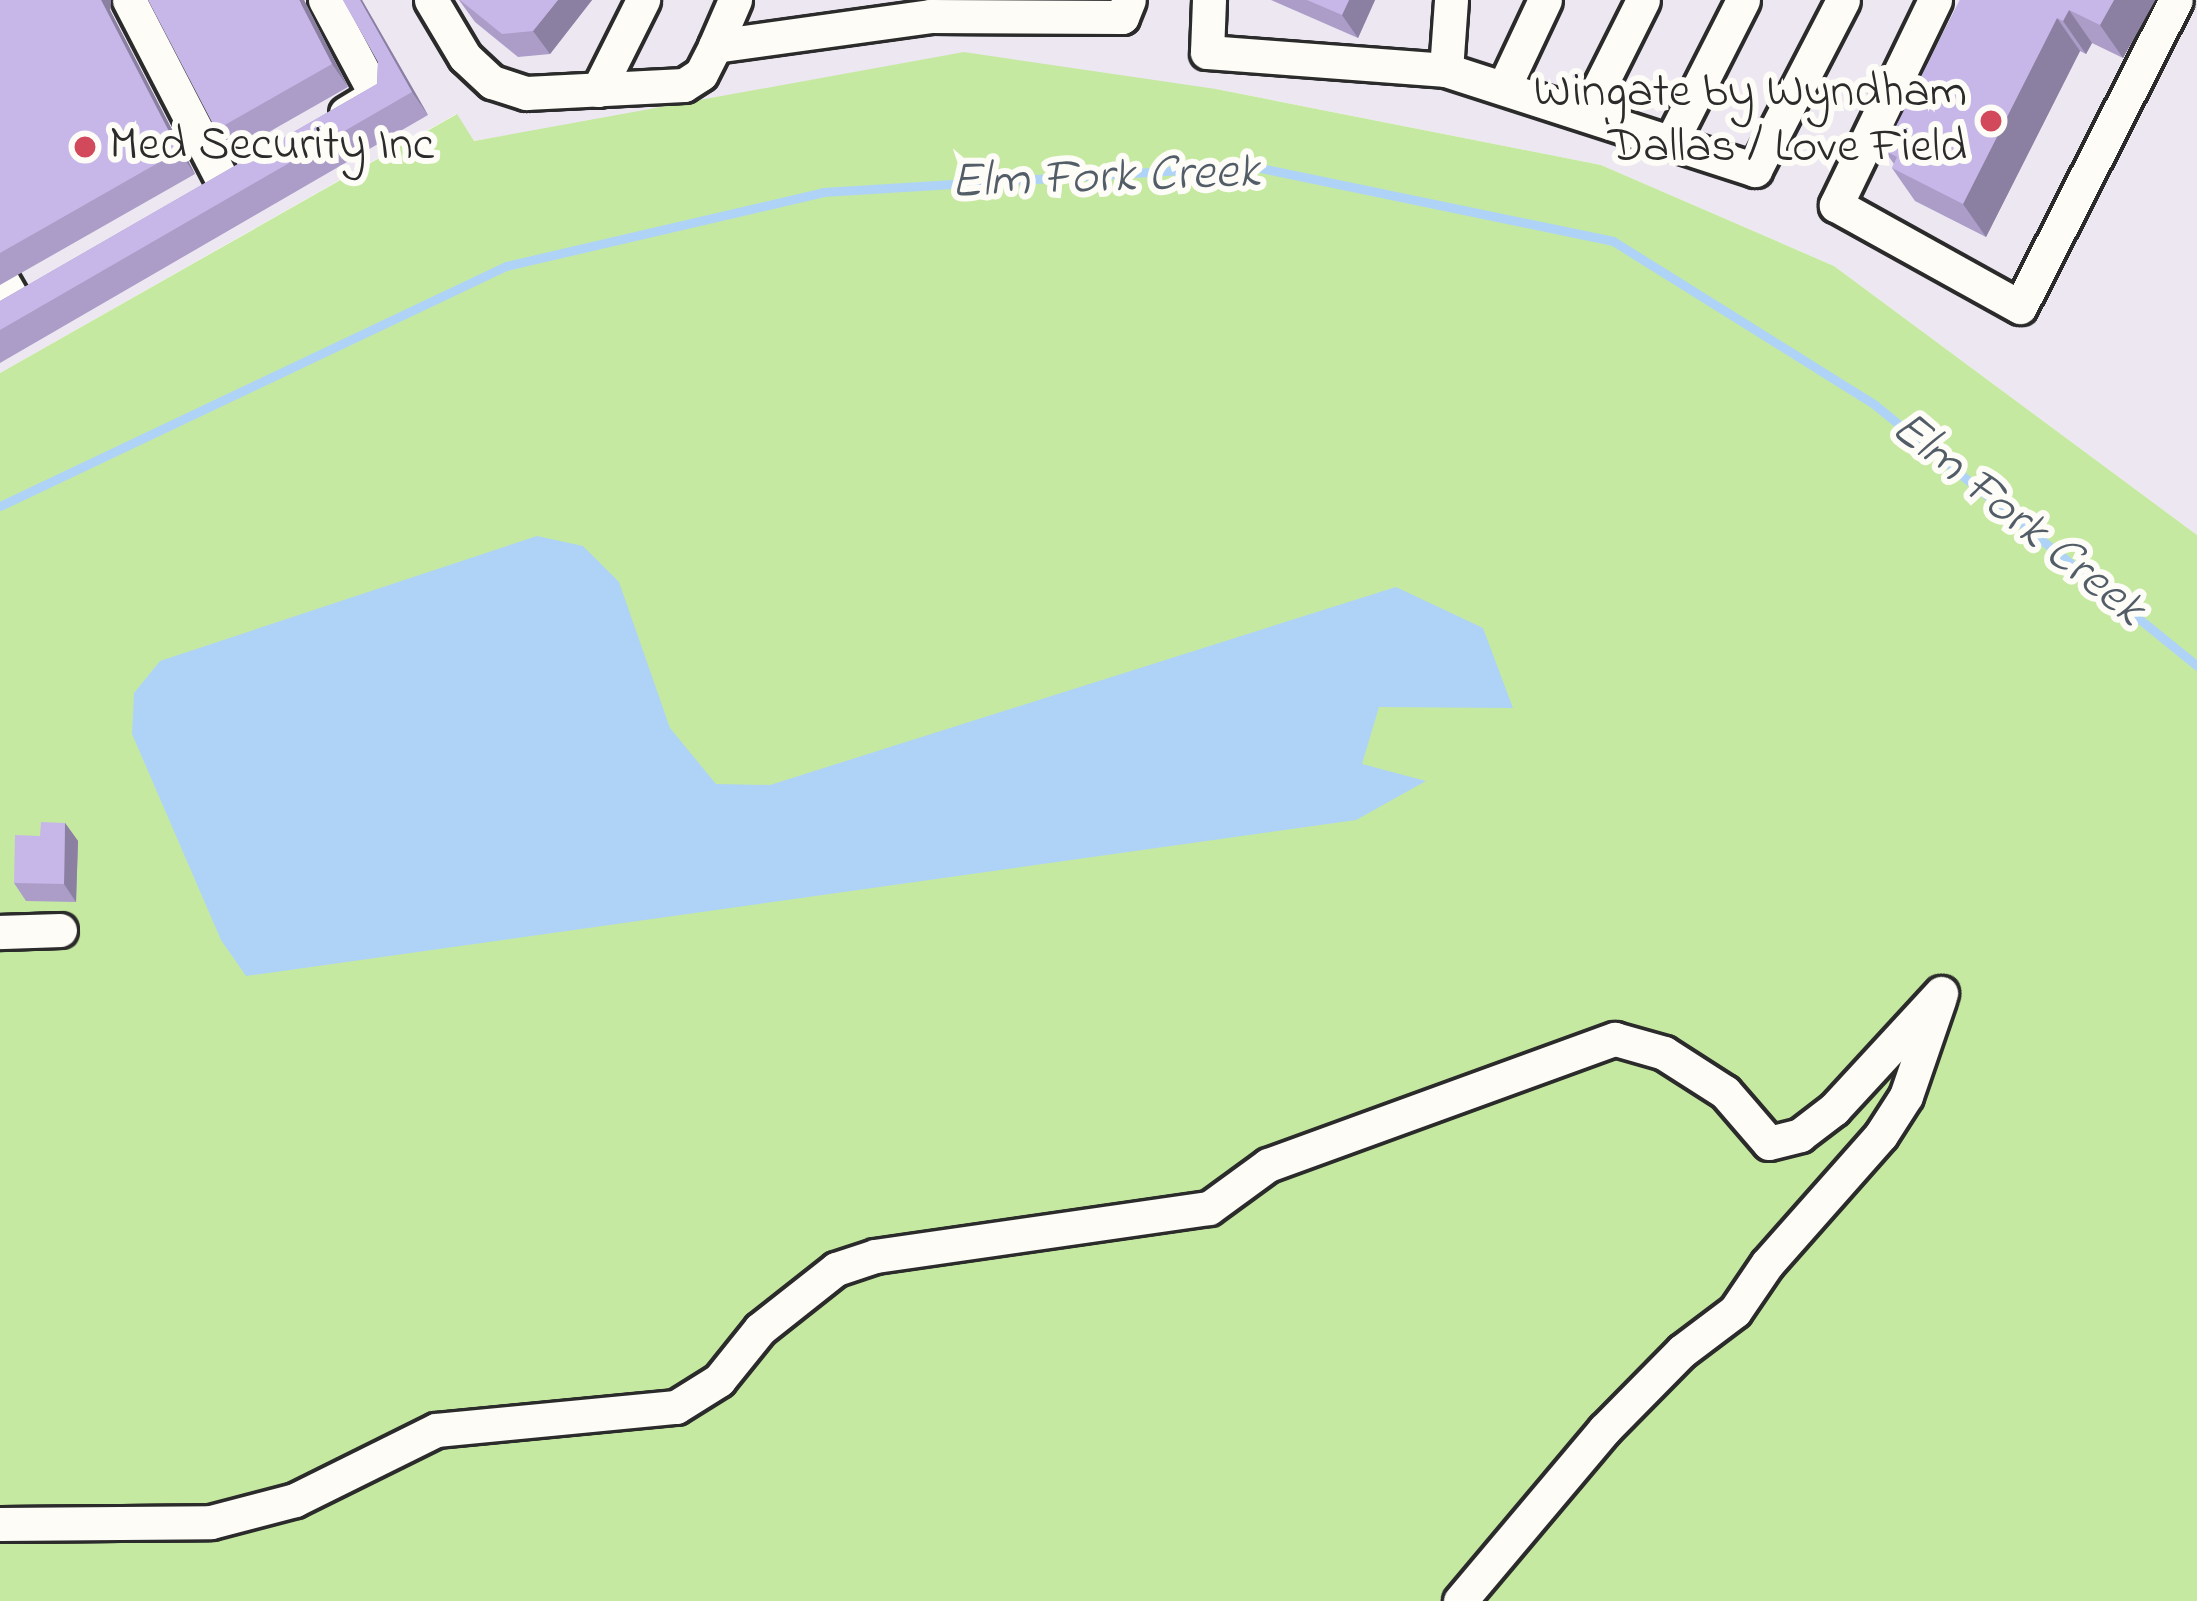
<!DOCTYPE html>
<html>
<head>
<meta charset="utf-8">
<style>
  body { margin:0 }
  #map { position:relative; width:2197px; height:1601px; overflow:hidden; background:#fdfcf7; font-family:"Indie Flower",sans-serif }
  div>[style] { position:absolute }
  .built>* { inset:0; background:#ede7f2 }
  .green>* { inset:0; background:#c6e9a2 }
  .water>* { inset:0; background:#aed3f7 }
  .stream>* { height:9px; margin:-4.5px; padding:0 4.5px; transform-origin:4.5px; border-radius:4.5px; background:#aed3f7 }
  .roads { filter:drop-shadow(3px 0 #2b2b2b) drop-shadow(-3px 0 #2b2b2b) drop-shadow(0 3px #2b2b2b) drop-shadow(0 -3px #2b2b2b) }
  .minor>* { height:33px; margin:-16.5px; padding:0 16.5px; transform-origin:16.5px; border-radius:16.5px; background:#fdfcf7 }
  .wall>* { inset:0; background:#ab9dc8 }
  .shaded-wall>* { inset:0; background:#8b80a2 }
  .building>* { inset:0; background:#c7b7e8 }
  .dots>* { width:33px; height:33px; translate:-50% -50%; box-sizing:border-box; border:6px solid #fdfcf7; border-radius:50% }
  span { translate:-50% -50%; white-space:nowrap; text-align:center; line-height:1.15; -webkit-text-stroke:12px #fdfcf7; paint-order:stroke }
  .poi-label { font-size:48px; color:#2b2b2b }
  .right { translate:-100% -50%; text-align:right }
  .left { translate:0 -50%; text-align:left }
  .water-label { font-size:51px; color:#525d68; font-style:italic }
</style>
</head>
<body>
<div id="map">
  <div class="built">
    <i style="clip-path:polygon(0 0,2197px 0,2197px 535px,1834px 266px,1601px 165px,1216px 89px,641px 114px,473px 141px,456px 114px,0 373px)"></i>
  </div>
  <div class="green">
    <i style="clip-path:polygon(964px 52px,1216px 89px,1601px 165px,1834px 266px,2197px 535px,2197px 1601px,0 1601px,0 373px,457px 114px,474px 141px)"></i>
  </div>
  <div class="water">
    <i style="clip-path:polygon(537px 536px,583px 546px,619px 582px,670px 728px,716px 784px,770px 785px,1396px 587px,1483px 628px,1513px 708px,1379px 707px,1362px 764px,1426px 781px,1356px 820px,246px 976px,221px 940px,132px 734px,134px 693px,160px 661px)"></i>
  </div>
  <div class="stream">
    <i style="left:0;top:506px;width:560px;rotate:-25.38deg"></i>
    <i style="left:506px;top:266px;width:326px;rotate:-13.1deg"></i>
    <i style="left:823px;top:192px;width:429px;rotate:-3.5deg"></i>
    <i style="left:1251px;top:166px;width:370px;rotate:11.7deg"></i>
    <i style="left:1613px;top:241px;width:309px;rotate:32deg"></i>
    <i style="left:1875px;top:405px;width:414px;rotate:39deg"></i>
  </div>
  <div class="roads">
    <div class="minor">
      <i style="left:129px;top:0;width:208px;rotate:62.6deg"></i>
      <i style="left:325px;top:0;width:108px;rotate:61.8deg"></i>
      <i style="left:376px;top:95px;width:35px;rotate:149deg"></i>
      <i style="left:431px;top:0;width:66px;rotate:59.2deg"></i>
      <i style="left:465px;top:57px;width:37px;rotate:43deg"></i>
      <i style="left:492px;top:82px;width:36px;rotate:18deg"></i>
      <i style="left:526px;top:93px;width:158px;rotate:-2.9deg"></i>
      <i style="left:684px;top:85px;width:20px;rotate:-33deg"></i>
      <i style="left:701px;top:74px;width:31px;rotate:-63deg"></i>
      <i style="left:735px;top:0;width:50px;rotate:113.5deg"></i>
      <i style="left:715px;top:46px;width:217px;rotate:-7.9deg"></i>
      <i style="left:930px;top:16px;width:192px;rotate:0.3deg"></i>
      <i style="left:1122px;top:17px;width:18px;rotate:-68deg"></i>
      <i style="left:1209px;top:0;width:52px;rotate:92.2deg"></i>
      <i style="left:1207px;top:52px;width:240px;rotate:4.3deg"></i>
      <i style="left:1446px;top:70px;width:325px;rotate:17.9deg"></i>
      <i style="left:1755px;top:170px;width:191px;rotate:-62.6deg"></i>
      <i style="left:1935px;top:0;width:228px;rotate:115.8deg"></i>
      <i style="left:1836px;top:205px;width:210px;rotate:29deg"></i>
      <i style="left:2020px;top:307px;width:344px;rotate:-63.1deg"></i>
      <i style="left:1446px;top:70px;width:70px;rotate:-85.9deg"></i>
      <i style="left:1504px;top:87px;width:96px;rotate:-64.8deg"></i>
      <i style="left:598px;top:90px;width:101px;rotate:-63.4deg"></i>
      <i style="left:1586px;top:114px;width:127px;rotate:-63.4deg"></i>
      <i style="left:1671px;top:142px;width:159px;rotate:-63.1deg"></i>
      <i style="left:0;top:277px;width:28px;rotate:60deg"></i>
      <i style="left:0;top:932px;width:60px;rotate:-1.9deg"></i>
      <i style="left:0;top:1524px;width:211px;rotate:-0.5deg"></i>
      <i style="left:211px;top:1522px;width:87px;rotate:-14.7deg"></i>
      <i style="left:295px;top:1500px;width:157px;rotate:-26.4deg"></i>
      <i style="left:436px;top:1430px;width:241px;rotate:-5.5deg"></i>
      <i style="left:676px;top:1407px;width:51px;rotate:-32.1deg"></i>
      <i style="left:719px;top:1380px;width:65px;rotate:-51.2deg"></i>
      <i style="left:760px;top:1329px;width:97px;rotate:-38.3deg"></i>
      <i style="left:836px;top:1269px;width:41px;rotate:-18.4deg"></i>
      <i style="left:875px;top:1256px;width:337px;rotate:-8.2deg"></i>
      <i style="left:1209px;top:1208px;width:73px;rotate:-36.1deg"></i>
      <i style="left:1268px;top:1165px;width:369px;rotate:-20deg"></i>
      <i style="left:1615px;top:1039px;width:51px;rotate:15.9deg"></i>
      <i style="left:1664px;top:1053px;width:72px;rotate:32.6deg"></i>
      <i style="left:1725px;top:1092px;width:67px;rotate:49.2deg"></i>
      <i style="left:1769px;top:1143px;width:32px;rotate:-14deg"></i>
      <i style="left:1800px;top:1135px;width:43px;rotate:-37.4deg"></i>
      <i style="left:1834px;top:1109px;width:158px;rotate:-47.3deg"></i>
      <i style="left:1460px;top:1601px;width:224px;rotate:-49.9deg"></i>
      <i style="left:1604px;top:1430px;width:111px;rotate:-45.4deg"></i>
      <i style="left:1682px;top:1351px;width:66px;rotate:-37deg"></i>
      <i style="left:1735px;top:1311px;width:57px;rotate:-55.8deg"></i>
      <i style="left:1767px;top:1264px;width:172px;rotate:-48.5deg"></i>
      <i style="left:1881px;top:1135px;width:46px;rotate:-57.3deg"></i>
      <i style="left:1906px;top:1096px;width:102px;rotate:-71deg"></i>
    </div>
  </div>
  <div class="wall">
    <i style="clip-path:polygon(0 0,111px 0,110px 10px,195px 174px,0 285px)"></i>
    <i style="clip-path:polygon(304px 0,348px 87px,232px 153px,216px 130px)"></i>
    <i style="clip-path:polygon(343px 0,362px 0,428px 115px,0 363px,0 301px,377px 84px,378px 62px)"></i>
    <i style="clip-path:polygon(459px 0,592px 0,550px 54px,518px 57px,475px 22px)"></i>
    <i style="clip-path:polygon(1271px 0,1375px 0,1358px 38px)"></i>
    <i style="clip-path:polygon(1960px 0,2155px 0,2123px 58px,2092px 43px,2086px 54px,2080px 51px,1986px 237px,1915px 201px,1892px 168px,1894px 164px,1884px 150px)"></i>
    <i style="clip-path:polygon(65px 823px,78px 841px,76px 902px,26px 901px,14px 883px,40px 836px)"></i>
  </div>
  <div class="shaded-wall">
    <i style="clip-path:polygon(101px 0,111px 0,110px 10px,195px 174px,179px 151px)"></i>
    <i style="clip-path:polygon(299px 0,304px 0,348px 87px,332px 64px)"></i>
    <i style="clip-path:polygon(360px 0,362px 0,428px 115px,412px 92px)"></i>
    <i style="clip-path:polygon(558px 0,592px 0,550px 54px,533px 31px)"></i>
    <i style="clip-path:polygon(1349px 0,1375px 0,1358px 38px,1342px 15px)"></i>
    <i style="clip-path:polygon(2114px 0,2155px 0,2123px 58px,2100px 25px)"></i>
    <i style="clip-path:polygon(2069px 10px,2092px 43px,2086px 54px,2063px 21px)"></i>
    <i style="clip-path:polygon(2057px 18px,2080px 51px,1986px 237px,1963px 204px)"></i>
    <i style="clip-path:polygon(65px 823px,78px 841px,76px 902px,64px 884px)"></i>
  </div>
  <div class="building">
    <i style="clip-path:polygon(0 0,101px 0,179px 151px,0 253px)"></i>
    <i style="clip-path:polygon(148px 0,299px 0,332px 64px,216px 130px)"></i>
    <i style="clip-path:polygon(343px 0,360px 0,412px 92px,0 330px,0 301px,377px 84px,378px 62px)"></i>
    <i style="clip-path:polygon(460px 0,558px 0,533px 31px,502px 34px)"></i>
    <i style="clip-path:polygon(1307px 0,1349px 0,1342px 15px)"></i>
    <i style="clip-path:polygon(1960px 0,2114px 0,2100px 25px,2069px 10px,2063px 21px,2057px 18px,1963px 204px,1892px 168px,1897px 157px,1884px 150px)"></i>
    <i style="clip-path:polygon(41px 822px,65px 823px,64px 884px,14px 883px,15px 835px,40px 836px)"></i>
  </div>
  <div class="dots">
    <i style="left:1991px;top:121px;background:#d1495b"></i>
    <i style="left:85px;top:147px;background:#d1495b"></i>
  </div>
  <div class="poi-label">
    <span class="right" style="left:1967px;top:121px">Wingate by Wyndham<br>Dallas / Love Field</span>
    <span class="left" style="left:109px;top:147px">Med Security Inc</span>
  </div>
  <div class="water-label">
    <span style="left:1105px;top:179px;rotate:-2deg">Elm Fork Creek</span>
    <span style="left:2017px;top:520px;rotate:39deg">Elm Fork Creek</span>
  </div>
</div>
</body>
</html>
